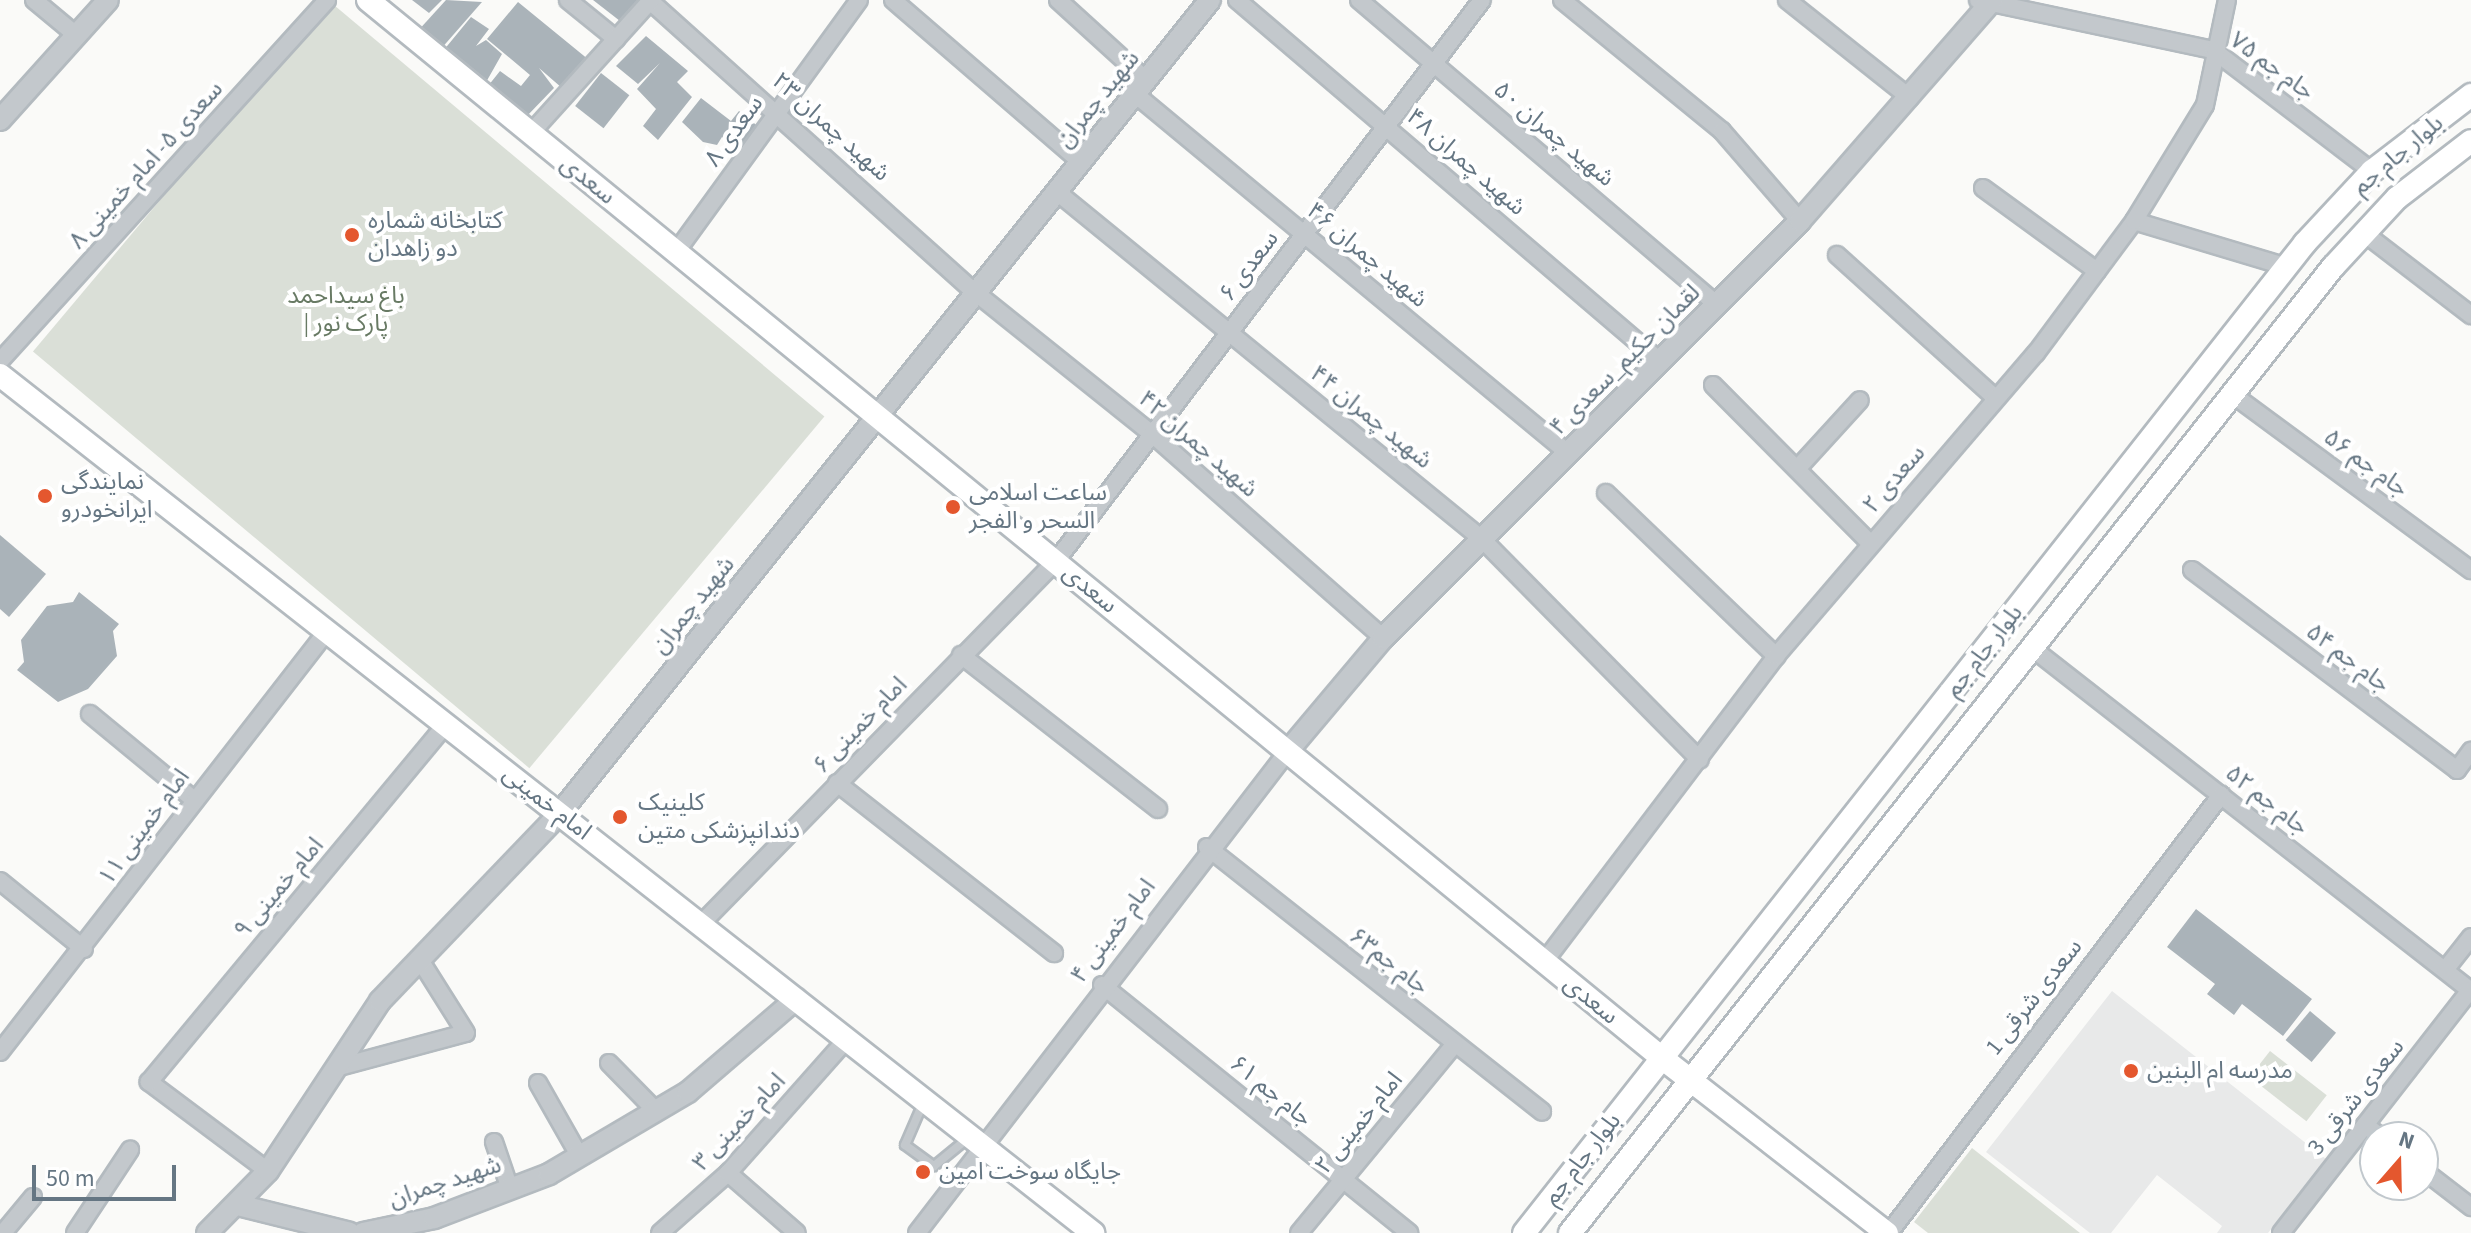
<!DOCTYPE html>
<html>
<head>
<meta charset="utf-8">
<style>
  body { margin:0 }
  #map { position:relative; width:2471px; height:1233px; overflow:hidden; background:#fafaf8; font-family:"Source Sans 3","Noto Sans Arabic",sans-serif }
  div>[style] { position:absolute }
  .built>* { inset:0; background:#e8e9e9 }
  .green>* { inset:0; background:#dadfd7; transform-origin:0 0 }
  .building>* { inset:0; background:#aab3b9; transform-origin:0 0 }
  .roads { filter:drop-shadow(2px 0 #b3babf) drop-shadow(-2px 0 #b3babf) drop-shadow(0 2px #b3babf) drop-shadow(0 -2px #b3babf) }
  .service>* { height:8px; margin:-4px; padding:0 4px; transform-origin:4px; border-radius:4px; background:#c3c8cc }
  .minor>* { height:16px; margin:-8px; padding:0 8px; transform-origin:8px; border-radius:8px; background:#c3c8cc }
  .tertiary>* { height:20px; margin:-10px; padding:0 10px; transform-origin:10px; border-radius:10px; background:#c3c8cc }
  .secondary>* { height:22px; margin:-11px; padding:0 11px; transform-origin:11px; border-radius:11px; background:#fff }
  .dots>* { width:22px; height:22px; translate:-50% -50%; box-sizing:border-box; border:4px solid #fff; border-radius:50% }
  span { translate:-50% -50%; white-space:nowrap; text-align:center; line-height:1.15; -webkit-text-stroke:8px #fff; paint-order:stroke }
  .street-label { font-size:24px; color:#657683 }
  .poi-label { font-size:24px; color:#657683 }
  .left { translate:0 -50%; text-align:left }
  .park-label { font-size:24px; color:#687a64 }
  .north { position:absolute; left:2359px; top:1121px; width:80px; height:80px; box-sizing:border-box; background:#fff; border:2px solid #c1c8cd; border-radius:50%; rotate:20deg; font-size:22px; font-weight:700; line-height:32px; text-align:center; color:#657683 }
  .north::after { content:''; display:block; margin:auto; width:28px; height:36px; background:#e4572e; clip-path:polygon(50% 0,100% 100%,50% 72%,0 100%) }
  .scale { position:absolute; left:32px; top:1165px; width:144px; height:36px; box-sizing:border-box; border:4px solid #657683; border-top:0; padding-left:10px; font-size:24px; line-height:28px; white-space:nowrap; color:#657683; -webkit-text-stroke:6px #fff; paint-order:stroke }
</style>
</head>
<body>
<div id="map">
  <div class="built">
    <i style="clip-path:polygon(2112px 991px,2326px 1159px,2268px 1233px,2217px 1233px,2222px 1226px,2157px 1175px,2111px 1233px,2090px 1233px,1986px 1152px)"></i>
  </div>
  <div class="green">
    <i style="left:328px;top:0;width:648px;height:459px;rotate:40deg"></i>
    <i style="left:2270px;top:1051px;width:72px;height:33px;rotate:38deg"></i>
    <i style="clip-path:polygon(1972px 1148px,2080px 1233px,1928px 1233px,1914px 1222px)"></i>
  </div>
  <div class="building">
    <i style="clip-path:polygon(412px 0,442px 0,429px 13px)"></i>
    <i style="clip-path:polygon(446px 0,482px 2px,440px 50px,416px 33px)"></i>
    <i style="clip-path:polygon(593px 0,641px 0,620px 21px)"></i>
    <i style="clip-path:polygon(518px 2px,589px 60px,562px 88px,539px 68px,554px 88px,526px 117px,488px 86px,500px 71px,521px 86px,530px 75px,487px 39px)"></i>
    <i style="clip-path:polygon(471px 17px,489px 29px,476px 46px,486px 40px,502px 54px,485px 84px,443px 51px)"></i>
    <i style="clip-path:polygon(646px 36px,688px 71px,677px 82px,692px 97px,658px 140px,643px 126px,656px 109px,637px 89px,660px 63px,638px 84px,616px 66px)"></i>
    <i style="left:601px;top:73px;width:36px;height:42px;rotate:38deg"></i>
    <i style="clip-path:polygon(701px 98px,731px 121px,739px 111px,760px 128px,740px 151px,722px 137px,717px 145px,703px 142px,682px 122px)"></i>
    <i style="clip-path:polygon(0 535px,46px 574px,9px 617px,0 609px)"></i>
    <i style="clip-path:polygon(79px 592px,119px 624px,113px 631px,117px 656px,88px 689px,58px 702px,17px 670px,24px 662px,21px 640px,47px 606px,73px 602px)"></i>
    <i style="clip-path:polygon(2196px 909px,2312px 999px,2283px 1036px,2242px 1004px,2234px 1015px,2207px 994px,2215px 984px,2167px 947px)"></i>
    <i style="left:2310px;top:1011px;width:34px;height:38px;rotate:40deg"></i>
  </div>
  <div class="roads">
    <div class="service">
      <i style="left:924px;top:1101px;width:48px;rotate:113.4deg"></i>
      <i style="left:905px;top:1145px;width:36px;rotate:36deg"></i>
      <i style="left:934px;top:1166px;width:43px;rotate:-39.3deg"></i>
    </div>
    <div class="minor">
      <i style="left:34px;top:0;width:55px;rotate:39.8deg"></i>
      <i style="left:568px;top:0;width:62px;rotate:39.1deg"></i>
      <i style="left:893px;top:0;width:248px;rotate:40.8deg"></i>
      <i style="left:1058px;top:0;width:119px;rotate:42.3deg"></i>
      <i style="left:1237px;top:0;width:558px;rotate:40.49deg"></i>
      <i style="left:1359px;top:0;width:470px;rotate:40.4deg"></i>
      <i style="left:1562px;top:0;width:207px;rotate:39.3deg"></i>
      <i style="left:1722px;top:131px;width:119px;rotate:49.1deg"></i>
      <i style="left:1787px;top:0;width:157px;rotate:38.5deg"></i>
      <i style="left:1978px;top:0;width:240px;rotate:12deg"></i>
      <i style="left:2213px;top:50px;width:200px;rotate:37.3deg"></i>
      <i style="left:650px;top:1px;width:438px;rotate:41.9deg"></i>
      <i style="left:976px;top:293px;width:226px;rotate:38.7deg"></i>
      <i style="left:1152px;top:434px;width:308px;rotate:41.4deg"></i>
      <i style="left:1135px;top:94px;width:562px;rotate:39.66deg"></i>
      <i style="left:531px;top:133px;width:179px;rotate:-47.9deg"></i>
      <i style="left:1983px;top:188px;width:141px;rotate:36.1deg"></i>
      <i style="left:1057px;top:192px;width:549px;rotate:39.23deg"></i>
      <i style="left:1482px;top:539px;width:310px;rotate:45.4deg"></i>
      <i style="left:2134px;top:221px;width:160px;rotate:16.7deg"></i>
      <i style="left:2364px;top:233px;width:135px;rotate:37.5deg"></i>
      <i style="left:676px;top:252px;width:311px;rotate:-54deg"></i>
      <i style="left:1837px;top:255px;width:213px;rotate:42.1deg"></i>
      <i style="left:0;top:361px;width:487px;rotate:-47.8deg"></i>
      <i style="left:1713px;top:385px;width:224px;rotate:45.2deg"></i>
      <i style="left:2232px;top:394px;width:297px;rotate:36.4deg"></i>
      <i style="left:1797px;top:469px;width:93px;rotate:-47.6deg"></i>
      <i style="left:1606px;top:493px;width:236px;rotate:43.8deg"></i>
      <i style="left:2192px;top:570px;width:332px;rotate:37deg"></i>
      <i style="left:2457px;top:770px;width:24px;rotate:-54deg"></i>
      <i style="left:2032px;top:648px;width:557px;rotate:38deg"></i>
      <i style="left:961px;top:655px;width:250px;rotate:38deg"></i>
      <i style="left:90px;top:714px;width:134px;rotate:39.5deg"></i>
      <i style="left:837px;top:783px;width:276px;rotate:38.1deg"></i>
      <i style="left:1207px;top:847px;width:427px;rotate:38.3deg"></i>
      <i style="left:0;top:881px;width:108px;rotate:39deg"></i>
      <i style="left:701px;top:924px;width:508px;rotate:-45.64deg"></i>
      <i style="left:1056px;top:561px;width:704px;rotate:-52.79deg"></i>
      <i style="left:1544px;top:962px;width:384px;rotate:-52.8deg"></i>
      <i style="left:1776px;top:656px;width:399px;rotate:-49.4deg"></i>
      <i style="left:2036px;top:353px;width:164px;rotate:-53.4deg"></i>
      <i style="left:2134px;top:221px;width:136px;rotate:-58.5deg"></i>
      <i style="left:2205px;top:105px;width:107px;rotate:-78.2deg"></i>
      <i style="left:2445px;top:970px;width:42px;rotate:-51.8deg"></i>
      <i style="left:1102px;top:985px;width:395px;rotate:38.9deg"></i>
      <i style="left:0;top:1052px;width:533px;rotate:-52.16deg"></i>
      <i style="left:609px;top:1063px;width:67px;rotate:45.6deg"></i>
      <i style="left:339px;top:1067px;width:131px;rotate:-15deg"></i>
      <i style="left:466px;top:1033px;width:86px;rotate:-122.2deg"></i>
      <i style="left:538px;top:1083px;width:85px;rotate:60.4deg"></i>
      <i style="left:2365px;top:1125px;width:20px;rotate:37deg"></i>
      <i style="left:494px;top:1142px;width:50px;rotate:71.2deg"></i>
      <i style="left:2423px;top:1170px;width:61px;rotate:37.6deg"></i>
      <i style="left:268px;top:1171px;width:149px;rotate:-143.2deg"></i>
      <i style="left:149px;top:1082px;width:465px;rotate:-50.3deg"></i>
      <i style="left:728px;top:1173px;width:91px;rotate:41deg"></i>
      <i style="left:3px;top:1233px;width:47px;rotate:-50.2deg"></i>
      <i style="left:75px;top:1233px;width:100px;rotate:-56.5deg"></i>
      <i style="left:660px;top:1233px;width:91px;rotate:-41.4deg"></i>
      <i style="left:728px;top:1173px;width:179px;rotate:-48.4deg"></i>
      <i style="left:917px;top:1233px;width:608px;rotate:-52.41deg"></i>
      <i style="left:1299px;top:1233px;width:245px;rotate:-50.5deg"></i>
      <i style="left:1889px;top:1233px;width:550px;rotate:-52.84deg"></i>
      <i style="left:2281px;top:1233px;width:308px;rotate:-52.1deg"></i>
    </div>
    <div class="tertiary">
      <i style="left:0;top:120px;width:161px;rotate:-48deg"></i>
      <i style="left:1288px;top:751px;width:148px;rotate:-49.9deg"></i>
      <i style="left:1383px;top:638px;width:590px;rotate:-45deg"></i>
      <i style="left:1800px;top:221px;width:293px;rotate:-48.9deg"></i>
      <i style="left:238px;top:1205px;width:115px;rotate:14deg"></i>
      <i style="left:207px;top:1233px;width:87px;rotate:-45.5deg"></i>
      <i style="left:268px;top:1171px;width:204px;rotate:-56.6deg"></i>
      <i style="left:380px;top:1001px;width:260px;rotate:-46.2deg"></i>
      <i style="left:560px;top:813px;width:1041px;rotate:-51.36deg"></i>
      <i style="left:363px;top:1233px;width:73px;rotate:-11.9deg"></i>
      <i style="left:434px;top:1218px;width:123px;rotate:-20.9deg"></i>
      <i style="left:549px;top:1174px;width:161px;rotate:-30.5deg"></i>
      <i style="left:688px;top:1092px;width:143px;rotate:-40.7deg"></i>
    </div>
    <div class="secondary">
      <i style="left:368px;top:0;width:1671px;rotate:39.27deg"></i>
      <i style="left:1662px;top:1058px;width:285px;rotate:37.9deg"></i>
      <i style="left:0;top:375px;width:1390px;rotate:38.13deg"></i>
      <i style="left:1524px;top:1233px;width:1261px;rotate:-51.73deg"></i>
      <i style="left:2305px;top:243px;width:98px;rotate:-47.1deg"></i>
      <i style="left:2372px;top:171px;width:125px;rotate:-37.5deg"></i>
      <i style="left:1570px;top:1233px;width:1231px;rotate:-51.7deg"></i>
      <i style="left:2333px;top:267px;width:94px;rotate:-47.2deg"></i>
      <i style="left:2397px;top:198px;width:93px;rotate:-37.6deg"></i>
    </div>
  </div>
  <div class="dots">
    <i style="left:352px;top:235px;background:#e4572e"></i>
    <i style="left:45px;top:496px;background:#e4572e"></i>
    <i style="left:953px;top:507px;background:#e4572e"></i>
    <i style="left:620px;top:817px;background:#e4572e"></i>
    <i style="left:2131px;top:1071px;background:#e4572e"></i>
    <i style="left:923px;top:1172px;background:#e4572e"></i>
  </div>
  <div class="street-label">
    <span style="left:2272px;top:66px;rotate:36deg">جام جم ۷۵</span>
    <span style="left:1098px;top:99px;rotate:-51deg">شهید چمران</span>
    <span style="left:831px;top:127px;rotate:42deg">شهید چمران ۲۳</span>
    <span style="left:734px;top:131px;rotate:-54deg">سعدی ۸</span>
    <span style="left:1554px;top:134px;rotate:40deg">شهید چمران ۵۰</span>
    <span style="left:2398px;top:155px;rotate:-40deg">بلوار جام جم</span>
    <span style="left:1466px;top:162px;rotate:41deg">شهید چمران ۴۸</span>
    <span style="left:146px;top:165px;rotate:-48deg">سعدی ۵- امام خمینی ۸</span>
    <span style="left:588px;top:180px;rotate:39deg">سعدی</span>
    <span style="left:1367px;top:255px;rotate:40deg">شهید چمران ۴۶</span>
    <span style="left:1249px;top:266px;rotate:-53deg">سعدی ۶</span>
    <span style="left:1625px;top:360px;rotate:-45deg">لقمان حکیم_سعدی ۴</span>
    <span style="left:1371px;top:417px;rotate:39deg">شهید چمران ۴۴</span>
    <span style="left:1198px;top:444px;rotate:41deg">شهید چمران ۴۲</span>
    <span style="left:2366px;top:463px;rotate:36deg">جام جم ۵۶</span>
    <span style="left:1894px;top:479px;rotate:-49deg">سعدی ۲</span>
    <span style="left:1090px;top:589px;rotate:39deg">سعدی</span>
    <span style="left:693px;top:605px;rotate:-51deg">شهید چمران</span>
    <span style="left:1984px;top:651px;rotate:-52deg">بلوار جام جم</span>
    <span style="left:2348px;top:658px;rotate:37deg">جام جم ۵۴</span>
    <span style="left:860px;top:725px;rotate:-46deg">امام خمینی ۶</span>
    <span style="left:2267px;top:800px;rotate:38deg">جام جم ۵۲</span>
    <span style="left:547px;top:803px;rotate:38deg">امام خمینی</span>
    <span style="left:144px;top:827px;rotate:-54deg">امام خمینی ۱۱</span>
    <span style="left:279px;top:888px;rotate:-50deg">امام خمینی ۹</span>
    <span style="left:1113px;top:931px;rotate:-53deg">امام خمینی ۴</span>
    <span style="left:1389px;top:961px;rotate:38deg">جام جم۶۳</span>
    <span style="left:2034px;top:997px;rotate:-52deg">سعدی شرقی 1</span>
    <span style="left:1591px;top:1000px;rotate:39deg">سعدی</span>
    <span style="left:1271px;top:1091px;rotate:39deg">جام جم ۶۱</span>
    <span style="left:2356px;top:1097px;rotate:-52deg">سعدی شرقی 3</span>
    <span style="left:739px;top:1122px;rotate:-47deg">امام خمینی ۳</span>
    <span style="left:1359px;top:1123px;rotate:-51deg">امام خمینی ۲</span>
    <span style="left:1582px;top:1159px;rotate:-52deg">بلوار جام جم</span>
    <span style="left:445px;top:1182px;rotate:-18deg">شهید چمران</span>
  </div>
  <div class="poi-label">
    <span class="left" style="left:368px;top:235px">کتابخانه شماره<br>دو زاهدان</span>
    <span class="left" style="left:61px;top:496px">نمایندگی<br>ایرانخودرو</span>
    <span class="left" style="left:969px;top:507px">ساعت اسلامی<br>السحر و الفجر</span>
    <span class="left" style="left:638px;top:817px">کلینیک<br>دندانپزشکی متین</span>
    <span class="left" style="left:2147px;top:1071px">مدرسه ام البنین</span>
    <span class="left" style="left:939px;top:1172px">جایگاه سوخت امین</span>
  </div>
  <div class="park-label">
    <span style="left:346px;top:310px">باغ سیداحمد<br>| پارک نور</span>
  </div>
  <div class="north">N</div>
  <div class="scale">50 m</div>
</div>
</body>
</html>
